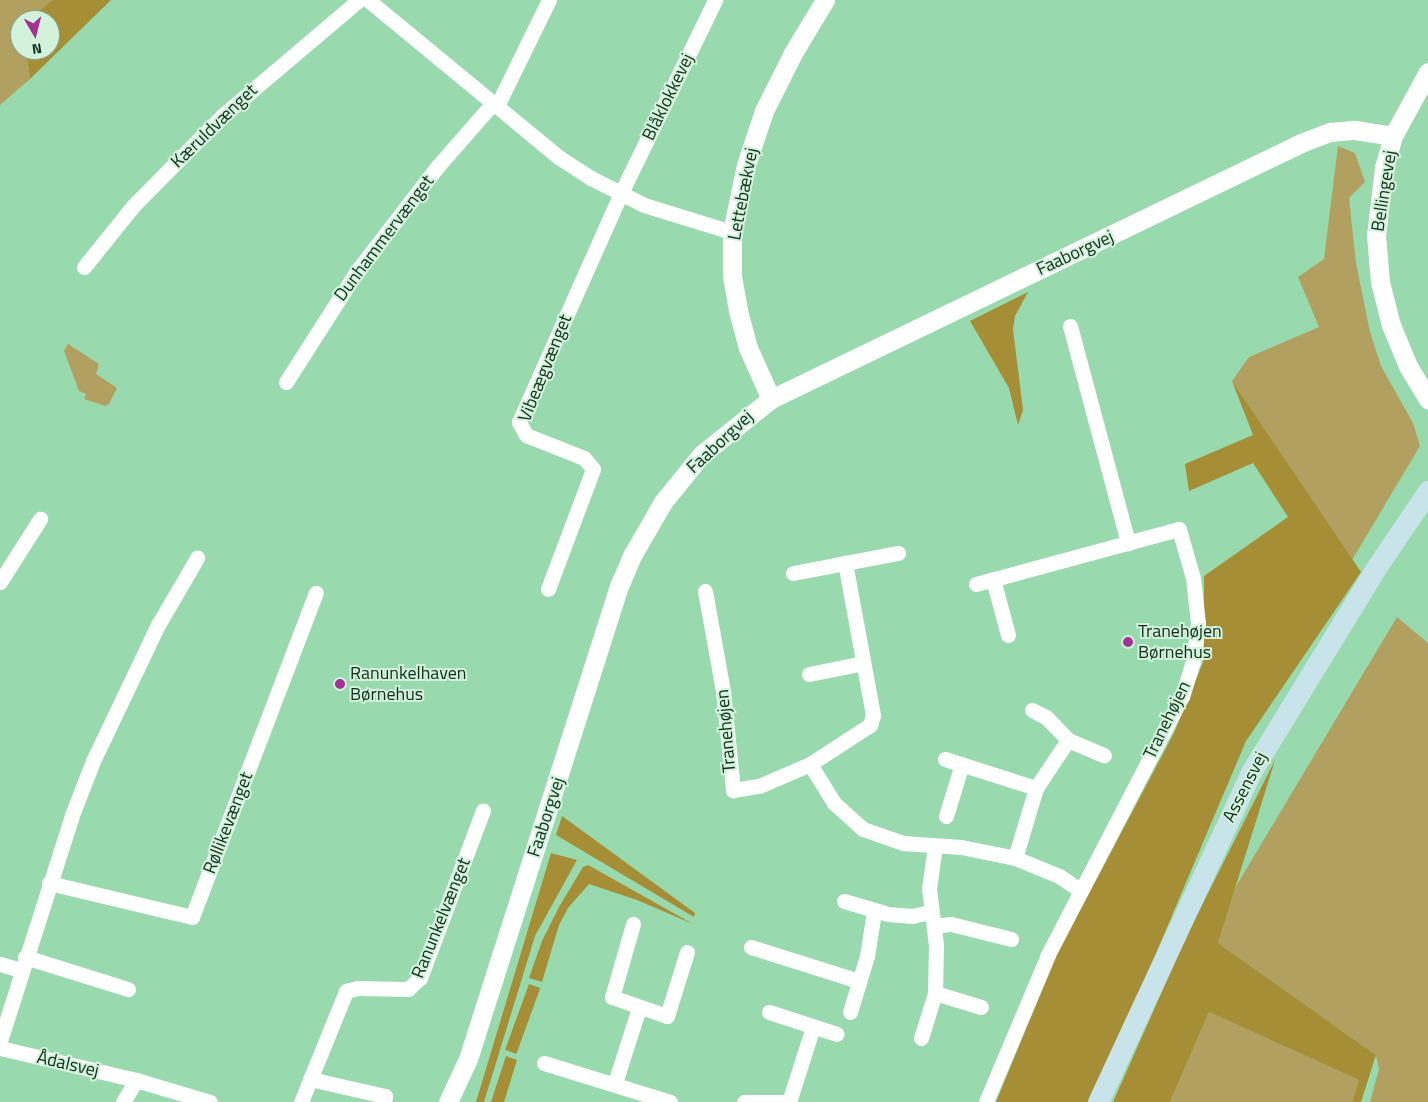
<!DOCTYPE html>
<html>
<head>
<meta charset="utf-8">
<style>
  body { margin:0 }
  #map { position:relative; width:1428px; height:1102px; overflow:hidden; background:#98daad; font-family:"Titillium Web",sans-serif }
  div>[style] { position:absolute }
  .green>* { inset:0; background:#b2a060 }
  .forest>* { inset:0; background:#a68e36; transform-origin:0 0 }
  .minor>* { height:15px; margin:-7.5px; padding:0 7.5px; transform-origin:7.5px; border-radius:7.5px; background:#fff }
  .tertiary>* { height:19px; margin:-9.5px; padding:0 9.5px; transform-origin:9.5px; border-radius:9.5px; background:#fff }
  .secondary>* { height:21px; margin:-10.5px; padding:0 10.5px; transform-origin:10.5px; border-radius:10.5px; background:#c8e4ea }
  .dots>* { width:14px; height:14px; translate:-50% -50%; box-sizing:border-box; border:2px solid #d2f2db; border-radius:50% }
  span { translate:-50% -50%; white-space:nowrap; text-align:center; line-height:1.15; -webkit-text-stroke:4px #d2f2db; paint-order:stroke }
  .street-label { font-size:18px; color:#122d1c }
  .poi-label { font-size:18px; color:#122d1c }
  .left { translate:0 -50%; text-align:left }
  .north { position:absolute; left:10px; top:10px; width:50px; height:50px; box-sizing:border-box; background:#d2f2db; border:1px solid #85a38f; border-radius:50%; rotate:172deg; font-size:14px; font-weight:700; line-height:20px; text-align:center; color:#122d1c }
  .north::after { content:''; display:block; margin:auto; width:18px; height:22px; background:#a23392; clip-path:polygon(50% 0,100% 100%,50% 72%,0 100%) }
</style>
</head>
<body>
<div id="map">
  <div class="green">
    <i style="clip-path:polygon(0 0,52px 0,29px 20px,20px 20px,20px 50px,26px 50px,30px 79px,0 105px)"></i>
    <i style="clip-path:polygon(1338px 146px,1355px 153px,1365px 182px,1349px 198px,1356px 263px,1370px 332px,1381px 366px,1413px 423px,1420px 446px,1352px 560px,1232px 381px,1249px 357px,1319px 327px,1298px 277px,1324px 259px)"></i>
    <i style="clip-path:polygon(68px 344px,99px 364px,96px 374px,117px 388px,109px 404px,105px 406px,84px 399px,86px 394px,79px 391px,64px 351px)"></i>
    <i style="clip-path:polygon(1397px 617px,1428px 643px,1428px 1102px,1370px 1102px,1379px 1069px,1376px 1055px,1218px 943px,1235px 888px)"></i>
    <i style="clip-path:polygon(1209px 1012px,1359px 1080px,1352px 1102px,1170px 1102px)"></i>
  </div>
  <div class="forest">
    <i style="clip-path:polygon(52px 0,111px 0,30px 79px,26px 50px,50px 50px,50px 20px,29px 20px)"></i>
    <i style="clip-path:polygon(1028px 292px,1015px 316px,1013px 329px,1023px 410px,1018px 425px,1009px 388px,970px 321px)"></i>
    <i style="clip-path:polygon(1232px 381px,1361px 572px,1246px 741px,1093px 1102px,996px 1102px,1057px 954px,1174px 733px,1204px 660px,1204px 576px,1288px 517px,1253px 463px,1189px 491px,1185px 464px,1253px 435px)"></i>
    <i style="clip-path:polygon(1275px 760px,1218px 943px,1376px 1055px,1361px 1102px,1352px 1102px,1359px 1080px,1209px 1012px,1170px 1102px,1113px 1102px,1187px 935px)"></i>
    <i style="clip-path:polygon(562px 816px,695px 913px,694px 917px,556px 835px)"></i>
    <i style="clip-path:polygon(551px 853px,577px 860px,535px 936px,484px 1102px,476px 1102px)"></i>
    <i style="clip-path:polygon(588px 865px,693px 924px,637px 900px,589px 884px,568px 908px,559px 925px,542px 982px,529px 978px,542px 941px,559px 907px,583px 867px)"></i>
    <i style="left:529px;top:984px;width:12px;height:70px;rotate:20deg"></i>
    <i style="clip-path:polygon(506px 1056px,517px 1060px,504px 1102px,491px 1102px)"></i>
  </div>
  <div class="minor">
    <i style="left:368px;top:0;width:249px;rotate:39.5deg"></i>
    <i style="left:560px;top:158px;width:37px;rotate:33deg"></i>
    <i style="left:591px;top:178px;width:59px;rotate:27deg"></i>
    <i style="left:644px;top:205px;width:92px;rotate:17.1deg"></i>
    <i style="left:497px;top:106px;width:118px;rotate:-63.9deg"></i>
    <i style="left:84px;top:267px;width:78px;rotate:-51.2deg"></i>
    <i style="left:133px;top:206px;width:127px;rotate:-45.3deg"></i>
    <i style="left:222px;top:116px;width:180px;rotate:-40.3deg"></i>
    <i style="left:1070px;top:326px;width:225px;rotate:75deg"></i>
    <i style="left:286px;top:382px;width:132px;rotate:-57.4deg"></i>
    <i style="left:357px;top:271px;width:133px;rotate:-52.4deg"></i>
    <i style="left:438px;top:166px;width:84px;rotate:-48.9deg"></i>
    <i style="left:793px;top:573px;width:107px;rotate:-10.8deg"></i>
    <i style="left:993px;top:579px;width:58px;rotate:75deg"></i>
    <i style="left:0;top:582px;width:75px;rotate:-57.6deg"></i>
    <i style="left:976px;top:584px;width:210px;rotate:-15.2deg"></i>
    <i style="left:1179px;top:529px;width:51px;rotate:74.1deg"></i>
    <i style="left:1193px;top:578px;width:45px;rotate:83.7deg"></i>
    <i style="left:1198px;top:623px;width:38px;rotate:97deg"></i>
    <i style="left:1193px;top:661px;width:37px;rotate:107deg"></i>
    <i style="left:1182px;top:696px;width:292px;rotate:117.4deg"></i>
    <i style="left:1048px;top:955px;width:160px;rotate:112.9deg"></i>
    <i style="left:548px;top:589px;width:128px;rotate:-69.4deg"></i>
    <i style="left:593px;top:469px;width:14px;rotate:-129deg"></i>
    <i style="left:584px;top:458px;width:62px;rotate:-158.4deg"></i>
    <i style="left:526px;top:435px;width:15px;rotate:-118deg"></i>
    <i style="left:519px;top:422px;width:251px;rotate:-66deg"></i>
    <i style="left:621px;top:193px;width:215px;rotate:-64deg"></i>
    <i style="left:705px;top:591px;width:102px;rotate:79.8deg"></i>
    <i style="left:723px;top:691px;width:100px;rotate:84.2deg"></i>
    <i style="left:733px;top:790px;width:26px;rotate:-9deg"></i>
    <i style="left:759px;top:786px;width:56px;rotate:-23.3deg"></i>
    <i style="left:810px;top:764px;width:72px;rotate:-33deg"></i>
    <i style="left:870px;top:725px;width:10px;rotate:-73deg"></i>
    <i style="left:873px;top:715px;width:155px;rotate:-100.4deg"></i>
    <i style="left:809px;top:674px;width:55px;rotate:-11.5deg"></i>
    <i style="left:1032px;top:710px;width:16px;rotate:27deg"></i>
    <i style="left:1046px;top:717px;width:32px;rotate:46deg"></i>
    <i style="left:1068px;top:740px;width:39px;rotate:23deg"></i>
    <i style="left:945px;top:759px;width:96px;rotate:17.7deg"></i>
    <i style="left:810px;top:764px;width:46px;rotate:58.4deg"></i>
    <i style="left:834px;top:803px;width:39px;rotate:42deg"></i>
    <i style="left:863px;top:829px;width:42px;rotate:19.3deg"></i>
    <i style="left:903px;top:843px;width:58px;rotate:3.9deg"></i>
    <i style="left:961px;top:847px;width:55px;rotate:11.5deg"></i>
    <i style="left:1015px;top:858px;width:48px;rotate:22.2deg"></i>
    <i style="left:1059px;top:876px;width:25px;rotate:34deg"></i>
    <i style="left:946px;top:816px;width:54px;rotate:-72.9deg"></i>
    <i style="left:1015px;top:858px;width:73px;rotate:-73.3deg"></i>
    <i style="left:1036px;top:788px;width:58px;rotate:-56.3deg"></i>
    <i style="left:49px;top:883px;width:147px;rotate:13.4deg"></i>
    <i style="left:192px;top:917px;width:347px;rotate:-69.1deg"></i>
    <i style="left:844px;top:901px;width:46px;rotate:16.5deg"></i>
    <i style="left:888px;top:914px;width:24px;rotate:5deg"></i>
    <i style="left:912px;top:916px;width:18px;rotate:-13deg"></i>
    <i style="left:633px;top:924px;width:76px;rotate:106deg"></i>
    <i style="left:612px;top:997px;width:58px;rotate:19.1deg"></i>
    <i style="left:667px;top:1016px;width:67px;rotate:-72.6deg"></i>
    <i style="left:934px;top:926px;width:17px;rotate:-7deg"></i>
    <i style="left:951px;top:924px;width:62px;rotate:14deg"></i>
    <i style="left:751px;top:947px;width:113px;rotate:17.5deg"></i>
    <i style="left:25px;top:957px;width:108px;rotate:17.3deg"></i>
    <i style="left:0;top:964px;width:22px;rotate:16deg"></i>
    <i style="left:935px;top:993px;width:48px;rotate:16.9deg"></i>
    <i style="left:769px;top:1012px;width:71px;rotate:17.9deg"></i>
    <i style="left:850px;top:1012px;width:59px;rotate:-73.1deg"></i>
    <i style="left:867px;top:956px;width:45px;rotate:-81deg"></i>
    <i style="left:921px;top:1038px;width:47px;rotate:-72.7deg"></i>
    <i style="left:935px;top:993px;width:48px;rotate:-88.8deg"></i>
    <i style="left:936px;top:945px;width:56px;rotate:-97.1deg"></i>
    <i style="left:929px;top:889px;width:44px;rotate:-82.2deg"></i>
    <i style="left:0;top:1041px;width:237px;rotate:-72.3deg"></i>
    <i style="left:72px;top:815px;width:58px;rotate:-68.7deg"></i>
    <i style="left:93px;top:761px;width:151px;rotate:-64.5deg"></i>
    <i style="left:158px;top:625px;width:78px;rotate:-59.8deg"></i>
    <i style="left:0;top:1048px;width:140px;rotate:13.2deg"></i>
    <i style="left:136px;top:1080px;width:77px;rotate:16.6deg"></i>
    <i style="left:544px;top:1063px;width:132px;rotate:17.2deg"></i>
    <i style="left:310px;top:1079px;width:77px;rotate:12.8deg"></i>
    <i style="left:385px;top:1096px;width:6px;rotate:99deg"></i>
    <i style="left:615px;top:1083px;width:79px;rotate:-72.3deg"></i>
    <i style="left:123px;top:1102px;width:26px;rotate:-59deg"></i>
    <i style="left:301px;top:1102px;width:120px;rotate:-67.9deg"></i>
    <i style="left:346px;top:991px;width:11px;rotate:-15deg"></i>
    <i style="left:357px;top:988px;width:51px;rotate:1.1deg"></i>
    <i style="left:408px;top:989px;width:16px;rotate:-43deg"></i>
    <i style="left:420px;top:978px;width:179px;rotate:-69.4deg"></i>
    <i style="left:744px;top:1102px;width:45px"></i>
    <i style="left:789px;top:1102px;width:79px;rotate:-72.3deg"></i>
  </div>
  <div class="tertiary">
    <i style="left:1428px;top:72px;width:73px;rotate:118.7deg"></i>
    <i style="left:1393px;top:136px;width:33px;rotate:106deg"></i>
    <i style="left:1384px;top:168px;width:67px;rotate:96.8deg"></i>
    <i style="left:1376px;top:235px;width:47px;rotate:85.1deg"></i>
    <i style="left:1380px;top:282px;width:44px;rotate:75.7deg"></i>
    <i style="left:1391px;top:325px;width:44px;rotate:67.5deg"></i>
    <i style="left:1408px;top:366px;width:39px;rotate:59deg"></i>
    <i style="left:771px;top:399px;width:56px;rotate:-114.3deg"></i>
    <i style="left:748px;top:348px;width:39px;rotate:-105deg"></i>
    <i style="left:738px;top:310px;width:36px;rotate:-100deg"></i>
    <i style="left:732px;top:275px;width:43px;rotate:-90deg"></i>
    <i style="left:732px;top:232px;width:68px;rotate:-78.2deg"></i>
    <i style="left:746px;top:165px;width:57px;rotate:-71.6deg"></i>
    <i style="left:764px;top:111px;width:65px;rotate:-63.4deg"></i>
    <i style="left:793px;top:53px;width:62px;rotate:-58.9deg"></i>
    <i style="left:448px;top:1102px;width:47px;rotate:-65.1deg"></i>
    <i style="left:468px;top:1059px;width:499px;rotate:-72.3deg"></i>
    <i style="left:620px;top:584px;width:33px;rotate:-67deg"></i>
    <i style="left:633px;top:554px;width:60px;rotate:-60deg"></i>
    <i style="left:663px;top:502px;width:60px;rotate:-51deg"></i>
    <i style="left:701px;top:455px;width:90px;rotate:-38.7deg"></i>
    <i style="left:771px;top:399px;width:589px;rotate:-25.78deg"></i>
    <i style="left:1301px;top:143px;width:31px;rotate:-21deg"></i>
    <i style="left:1330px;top:132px;width:25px;rotate:-5deg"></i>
    <i style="left:1355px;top:130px;width:38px;rotate:9deg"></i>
  </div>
  <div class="secondary">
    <i style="left:1098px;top:1102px;width:364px;rotate:-65.1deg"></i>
    <i style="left:1251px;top:772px;width:236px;rotate:-58.5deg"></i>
    <i style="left:1374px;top:571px;width:97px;rotate:-56deg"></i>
  </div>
  <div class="dots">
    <i style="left:1128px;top:642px;background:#a23392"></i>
    <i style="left:340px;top:684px;background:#a23392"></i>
  </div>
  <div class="street-label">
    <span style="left:668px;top:97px;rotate:-64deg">Blåklokkevej</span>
    <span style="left:214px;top:126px;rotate:-44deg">Kæruldvænget</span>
    <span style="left:1384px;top:191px;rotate:-81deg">Bellingevej</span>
    <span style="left:743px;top:194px;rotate:-79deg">Lettebækvej</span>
    <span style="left:384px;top:238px;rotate:-53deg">Dunhammervænget</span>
    <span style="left:1075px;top:253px;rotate:-25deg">Faaborgvej</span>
    <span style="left:545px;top:368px;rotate:-68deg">Vibeægvænget</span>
    <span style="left:720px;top:442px;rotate:-43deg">Faaborgvej</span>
    <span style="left:1167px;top:720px;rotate:-64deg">Tranehøjen</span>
    <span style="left:726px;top:731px;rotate:-95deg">Tranehøjen</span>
    <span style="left:1245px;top:787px;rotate:-63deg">Assensvej</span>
    <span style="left:546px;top:817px;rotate:-72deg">Faaborgvej</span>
    <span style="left:228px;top:823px;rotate:-69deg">Røllikevænget</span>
    <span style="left:441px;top:918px;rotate:-68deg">Ranunkelvænget</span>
    <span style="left:68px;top:1064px;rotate:13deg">Ådalsvej</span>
  </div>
  <div class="poi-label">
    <span class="left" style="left:1138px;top:642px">Tranehøjen<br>Børnehus</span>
    <span class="left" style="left:350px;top:684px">Ranunkelhaven<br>Børnehus</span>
  </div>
  <div class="north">N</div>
</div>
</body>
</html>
